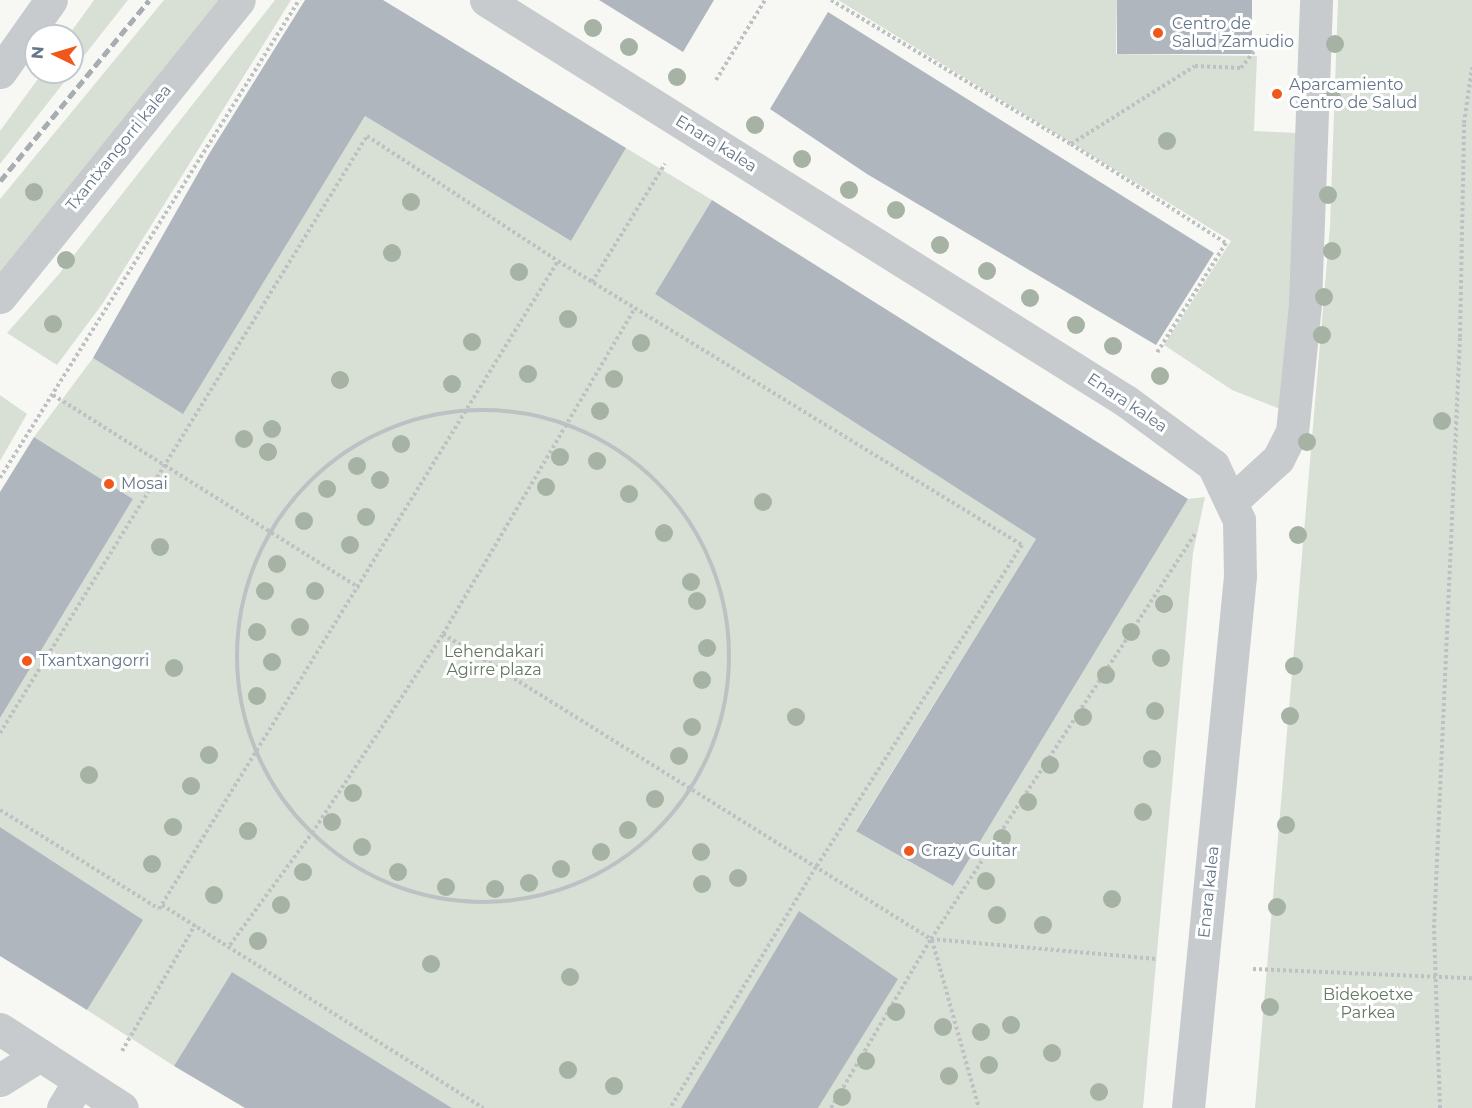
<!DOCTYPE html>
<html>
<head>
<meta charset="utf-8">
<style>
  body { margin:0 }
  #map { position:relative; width:1472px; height:1108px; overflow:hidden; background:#f7f8f4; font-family:Montserrat,sans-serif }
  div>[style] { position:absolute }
  .green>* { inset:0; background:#d8e0d5 }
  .building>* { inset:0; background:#afb6bd; transform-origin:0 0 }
  .path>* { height:4px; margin-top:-2px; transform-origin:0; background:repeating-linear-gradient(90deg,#bec1c3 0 3px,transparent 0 6px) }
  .path>.ring { margin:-2px; padding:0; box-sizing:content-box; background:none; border:4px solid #bec1c3; border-radius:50% }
  .minor>* { height:33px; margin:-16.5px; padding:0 16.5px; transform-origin:16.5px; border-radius:16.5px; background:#c7cbce }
  .rail>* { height:4.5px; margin-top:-2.25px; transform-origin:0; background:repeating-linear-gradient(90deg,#a7adb3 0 9px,transparent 0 13.5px) }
  .trees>* { width:18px; height:18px; margin:-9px; border-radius:50%; background:#a6b2a3 }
  .dots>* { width:16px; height:16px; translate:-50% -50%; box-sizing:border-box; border:3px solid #fff; border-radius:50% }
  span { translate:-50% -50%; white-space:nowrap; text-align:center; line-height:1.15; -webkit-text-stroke:6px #fff; paint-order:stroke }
  .poi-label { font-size:16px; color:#647688 }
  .left { translate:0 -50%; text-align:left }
  .street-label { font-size:16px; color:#647688 }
  .park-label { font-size:16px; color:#637960 }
  .north { position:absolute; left:24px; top:24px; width:60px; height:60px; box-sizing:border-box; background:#fff; border:2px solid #c1c8cf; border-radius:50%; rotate:275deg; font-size:16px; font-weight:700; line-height:24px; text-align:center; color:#647688 }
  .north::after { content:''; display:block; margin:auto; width:21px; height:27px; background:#f0581b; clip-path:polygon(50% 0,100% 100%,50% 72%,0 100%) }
</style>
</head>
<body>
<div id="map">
  <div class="green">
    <i style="clip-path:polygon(94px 0,128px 0,72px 71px,68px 36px)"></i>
    <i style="clip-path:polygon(164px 0,227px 0,0 279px,0 199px)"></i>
    <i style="clip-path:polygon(275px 0,291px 0,103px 303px,57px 365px,7px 333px,59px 274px)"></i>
    <i style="clip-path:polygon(838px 0,1117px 0,1116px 54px,1257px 56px,1254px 131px,1298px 133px,1288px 412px,1232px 390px,1164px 345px,1231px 241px)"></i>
    <i style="clip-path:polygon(1338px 0,1472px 0,1472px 1108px,1255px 1108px,1330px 226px)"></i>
    <i style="clip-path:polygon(43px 72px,72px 72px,0 164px,0 131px)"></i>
    <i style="clip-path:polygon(365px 116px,571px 241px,626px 148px,712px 200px,655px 294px,1036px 539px,856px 830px,953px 886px,1188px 499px,1205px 497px,1193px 553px,1143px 1108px,818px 1108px,897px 979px,681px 1108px,452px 1108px,232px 972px,174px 1066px,87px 1010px,142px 920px,0 827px,0 718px,133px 499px,34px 437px,93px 358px,183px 413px)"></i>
    <i style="clip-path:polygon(0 395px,27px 414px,0 461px)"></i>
  </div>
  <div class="building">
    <i style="clip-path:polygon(305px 0,383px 0,626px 148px,571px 241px,365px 116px,183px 414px,93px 358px,209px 154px)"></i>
    <i style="clip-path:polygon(599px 0,714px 0,683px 52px)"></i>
    <i style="left:1117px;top:0;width:135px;height:54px"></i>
    <i style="clip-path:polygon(828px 12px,1214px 253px,1156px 345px,867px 174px,770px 109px)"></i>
    <i style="clip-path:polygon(712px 200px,1188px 499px,953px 886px,856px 831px,1036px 539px,655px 294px)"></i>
    <i style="clip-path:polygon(34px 437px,133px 499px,0 718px,0 492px)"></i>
    <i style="clip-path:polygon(0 827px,143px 920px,87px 1010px,0 956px)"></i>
    <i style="clip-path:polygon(799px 911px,898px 979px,818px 1108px,681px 1108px)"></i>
    <i style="clip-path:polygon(232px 972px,452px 1108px,245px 1108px,174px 1066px)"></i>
  </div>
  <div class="path">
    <i style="left:831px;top:0;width:280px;rotate:31deg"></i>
    <i style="left:1071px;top:144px;width:184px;rotate:32.6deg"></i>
    <i style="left:1226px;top:243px;width:131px;rotate:122.2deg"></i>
    <i style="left:716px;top:80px;width:94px;rotate:-58.5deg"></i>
    <i style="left:1071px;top:144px;width:146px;rotate:-32.2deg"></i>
    <i style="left:1195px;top:66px;width:46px;rotate:2.5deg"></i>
    <i style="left:1241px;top:68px;width:41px;rotate:-52deg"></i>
    <i style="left:1266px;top:36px;width:6px"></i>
    <i style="left:592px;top:282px;width:139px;rotate:-58.3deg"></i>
    <i style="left:53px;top:395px;width:362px;rotate:32.2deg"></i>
    <i class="ring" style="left:237px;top:410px;width:488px;height:488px"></i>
    <i style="left:0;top:478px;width:564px;rotate:-57.97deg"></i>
    <i style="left:443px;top:634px;width:575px;rotate:32.01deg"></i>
    <i style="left:931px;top:939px;width:226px;rotate:5.1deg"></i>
    <i style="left:0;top:733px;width:701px;rotate:-58.42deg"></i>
    <i style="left:367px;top:136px;width:228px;rotate:33.2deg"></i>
    <i style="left:558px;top:261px;width:544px;rotate:31.47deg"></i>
    <i style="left:1022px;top:545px;width:382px;rotate:122.6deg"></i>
    <i style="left:816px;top:867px;width:282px;rotate:121.2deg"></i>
    <i style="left:0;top:810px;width:187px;rotate:31.9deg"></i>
    <i style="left:159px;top:909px;width:761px;rotate:-58.38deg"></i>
    <i style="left:162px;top:905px;width:380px;rotate:32.3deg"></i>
    <i style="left:932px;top:940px;width:174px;rotate:74.4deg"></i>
    <i style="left:230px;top:945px;width:139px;rotate:-53.8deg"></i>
    <i style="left:312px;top:833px;width:238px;rotate:-56.6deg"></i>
    <i style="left:443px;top:634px;width:378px;rotate:-59.5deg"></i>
    <i style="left:1253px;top:969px;width:219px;rotate:2.4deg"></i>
    <i style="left:122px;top:1051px;width:146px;rotate:-59.9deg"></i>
    <i style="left:831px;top:1108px;width:196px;rotate:-59.4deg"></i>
    <i style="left:931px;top:939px;width:485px;rotate:-56.9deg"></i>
    <i style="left:1440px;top:1108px;width:180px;rotate:-91.9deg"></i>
    <i style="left:1434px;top:928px;width:592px;rotate:-87.48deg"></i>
    <i style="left:1460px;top:337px;width:214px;rotate:-88.9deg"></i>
    <i style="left:1464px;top:123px;width:56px;rotate:-81.7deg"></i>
  </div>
  <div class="minor">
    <i style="left:486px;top:0;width:755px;rotate:32.07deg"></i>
    <i style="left:1126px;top:401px;width:108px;rotate:36.3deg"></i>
    <i style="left:1213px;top:465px;width:61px;rotate:64.7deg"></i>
    <i style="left:1239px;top:520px;width:56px;rotate:89deg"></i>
    <i style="left:1240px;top:576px;width:535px;rotate:95.58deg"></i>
    <i style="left:0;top:72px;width:88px;rotate:-54.7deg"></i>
    <i style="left:0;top:297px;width:381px;rotate:-51.2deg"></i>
    <i style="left:1231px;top:502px;width:64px;rotate:-42.5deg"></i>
    <i style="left:1278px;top:459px;width:30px;rotate:-63deg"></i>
    <i style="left:1292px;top:432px;width:130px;rotate:-84.2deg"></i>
    <i style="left:1305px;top:303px;width:303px;rotate:-87.9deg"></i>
    <i style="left:0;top:1029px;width:145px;rotate:32.9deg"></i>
    <i style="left:0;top:1080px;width:47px;rotate:-32deg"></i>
    <i style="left:63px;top:1108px;width:31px;rotate:-59deg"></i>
  </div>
  <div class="rail">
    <i style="left:0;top:181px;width:234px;rotate:-50.5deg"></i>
  </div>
  <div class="trees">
    <i style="left:593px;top:28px"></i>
    <i style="left:1335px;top:44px"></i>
    <i style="left:629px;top:47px"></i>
    <i style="left:677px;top:77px"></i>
    <i style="left:1332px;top:98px"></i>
    <i style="left:755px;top:125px"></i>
    <i style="left:1167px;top:141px"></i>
    <i style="left:802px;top:159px"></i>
    <i style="left:849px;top:190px"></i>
    <i style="left:34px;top:192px"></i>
    <i style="left:1328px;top:195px"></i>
    <i style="left:411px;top:202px"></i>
    <i style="left:896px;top:210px"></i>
    <i style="left:940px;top:245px"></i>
    <i style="left:1332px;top:251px"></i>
    <i style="left:392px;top:253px"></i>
    <i style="left:66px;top:260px"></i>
    <i style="left:987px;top:271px"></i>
    <i style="left:519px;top:272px"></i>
    <i style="left:1324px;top:297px"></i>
    <i style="left:1030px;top:298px"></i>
    <i style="left:568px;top:319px"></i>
    <i style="left:53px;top:324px"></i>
    <i style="left:1076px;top:325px"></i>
    <i style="left:1322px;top:335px"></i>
    <i style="left:472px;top:342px"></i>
    <i style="left:641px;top:343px"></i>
    <i style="left:1113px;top:346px"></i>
    <i style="left:528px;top:374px"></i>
    <i style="left:1160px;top:376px"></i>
    <i style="left:614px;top:379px"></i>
    <i style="left:340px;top:380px"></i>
    <i style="left:452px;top:384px"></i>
    <i style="left:600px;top:411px"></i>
    <i style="left:1442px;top:421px"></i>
    <i style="left:272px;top:429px"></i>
    <i style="left:244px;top:439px"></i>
    <i style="left:1307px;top:442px"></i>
    <i style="left:401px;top:444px"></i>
    <i style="left:268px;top:452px"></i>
    <i style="left:560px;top:457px"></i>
    <i style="left:597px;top:461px"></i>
    <i style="left:357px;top:466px"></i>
    <i style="left:380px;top:480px"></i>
    <i style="left:546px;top:487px"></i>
    <i style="left:327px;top:489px"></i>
    <i style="left:629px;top:494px"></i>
    <i style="left:763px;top:502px"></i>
    <i style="left:366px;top:517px"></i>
    <i style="left:304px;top:521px"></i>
    <i style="left:664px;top:533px"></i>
    <i style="left:1298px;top:535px"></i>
    <i style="left:350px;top:545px"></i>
    <i style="left:160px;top:547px"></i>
    <i style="left:277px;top:564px"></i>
    <i style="left:691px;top:582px"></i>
    <i style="left:265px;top:591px"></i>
    <i style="left:315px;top:591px"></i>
    <i style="left:697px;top:601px"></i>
    <i style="left:1164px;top:604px"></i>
    <i style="left:300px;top:627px"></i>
    <i style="left:257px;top:632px"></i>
    <i style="left:1131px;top:632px"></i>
    <i style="left:707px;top:648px"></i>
    <i style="left:1161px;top:658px"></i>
    <i style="left:272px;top:662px"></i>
    <i style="left:1294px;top:666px"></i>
    <i style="left:174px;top:668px"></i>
    <i style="left:1106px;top:675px"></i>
    <i style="left:702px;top:680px"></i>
    <i style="left:257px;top:696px"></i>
    <i style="left:1155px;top:711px"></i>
    <i style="left:1290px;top:716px"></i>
    <i style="left:796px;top:717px"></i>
    <i style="left:1083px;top:717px"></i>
    <i style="left:692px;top:727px"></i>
    <i style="left:209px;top:755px"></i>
    <i style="left:679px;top:756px"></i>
    <i style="left:1152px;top:759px"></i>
    <i style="left:1050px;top:765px"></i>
    <i style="left:89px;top:775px"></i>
    <i style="left:191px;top:786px"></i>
    <i style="left:353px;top:793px"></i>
    <i style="left:655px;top:799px"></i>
    <i style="left:1028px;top:802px"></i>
    <i style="left:1143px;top:812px"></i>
    <i style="left:332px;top:822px"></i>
    <i style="left:1286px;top:825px"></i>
    <i style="left:173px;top:827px"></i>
    <i style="left:628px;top:830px"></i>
    <i style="left:248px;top:831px"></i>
    <i style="left:1002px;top:838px"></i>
    <i style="left:362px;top:847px"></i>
    <i style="left:601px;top:852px"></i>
    <i style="left:701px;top:852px"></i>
    <i style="left:152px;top:864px"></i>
    <i style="left:561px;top:869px"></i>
    <i style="left:303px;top:872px"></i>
    <i style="left:398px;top:872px"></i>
    <i style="left:738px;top:878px"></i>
    <i style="left:986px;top:881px"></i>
    <i style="left:529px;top:883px"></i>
    <i style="left:702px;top:884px"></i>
    <i style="left:446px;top:887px"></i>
    <i style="left:495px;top:889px"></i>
    <i style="left:214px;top:895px"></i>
    <i style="left:1112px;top:899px"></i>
    <i style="left:281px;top:905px"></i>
    <i style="left:1277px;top:907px"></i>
    <i style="left:997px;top:915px"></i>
    <i style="left:1043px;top:925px"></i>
    <i style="left:258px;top:941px"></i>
    <i style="left:431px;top:964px"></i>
    <i style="left:570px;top:977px"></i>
    <i style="left:1270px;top:1007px"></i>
    <i style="left:896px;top:1012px"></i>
    <i style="left:1011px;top:1025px"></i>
    <i style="left:943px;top:1027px"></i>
    <i style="left:981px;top:1032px"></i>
    <i style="left:1052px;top:1053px"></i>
    <i style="left:866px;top:1061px"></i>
    <i style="left:989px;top:1065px"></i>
    <i style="left:568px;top:1070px"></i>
    <i style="left:949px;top:1076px"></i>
    <i style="left:614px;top:1086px"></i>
    <i style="left:1099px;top:1092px"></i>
    <i style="left:842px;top:1097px"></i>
  </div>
  <div class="dots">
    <i style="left:1158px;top:33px;background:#f0581b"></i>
    <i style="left:1277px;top:94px;background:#f0581b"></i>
    <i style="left:109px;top:484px;background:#f0581b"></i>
    <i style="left:27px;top:661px;background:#f0581b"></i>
    <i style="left:909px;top:851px;background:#f0581b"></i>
  </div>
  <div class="poi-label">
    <span class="left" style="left:1172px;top:33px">Centro de<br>Salud Zamudio</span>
    <span class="left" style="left:1289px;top:94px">Aparcamiento<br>Centro de Salud</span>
    <span class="left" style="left:121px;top:484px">Mosai</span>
    <span class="left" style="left:39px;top:661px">Txantxangorri</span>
    <span class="left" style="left:921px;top:851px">Crazy Guitar</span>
  </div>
  <div class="street-label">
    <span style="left:716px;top:144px;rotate:32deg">Enara kalea</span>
    <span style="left:119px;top:148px;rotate:-51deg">Txantxangorri kalea</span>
    <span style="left:1127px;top:403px;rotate:34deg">Enara kalea</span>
    <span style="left:1209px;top:892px;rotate:-84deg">Enara kalea</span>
  </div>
  <div class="park-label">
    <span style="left:494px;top:661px">Lehendakari<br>Agirre plaza</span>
    <span style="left:1368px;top:1004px">Bidekoetxe<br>Parkea</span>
  </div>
  <div class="north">N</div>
</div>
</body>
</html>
